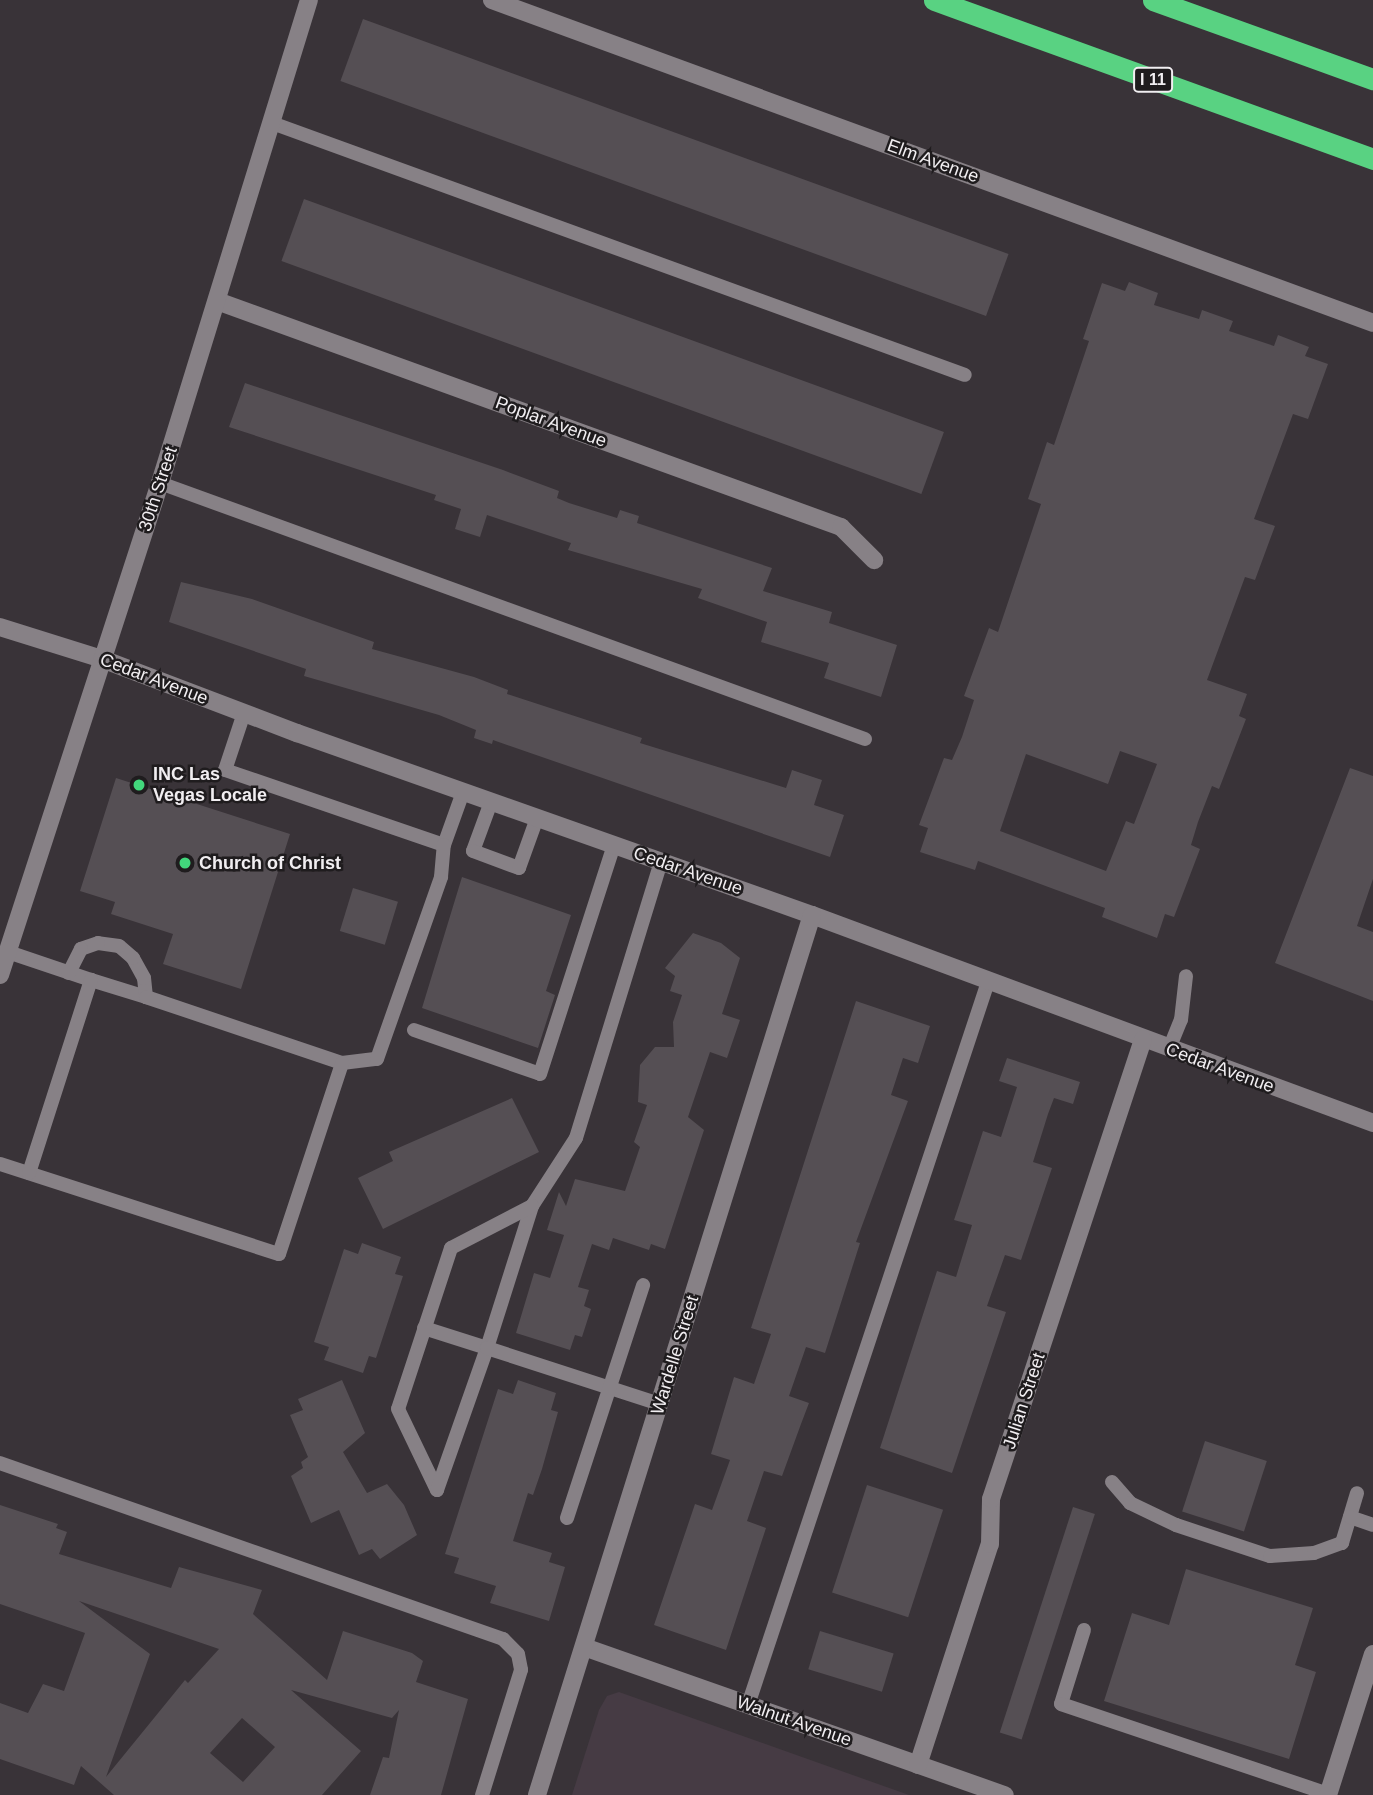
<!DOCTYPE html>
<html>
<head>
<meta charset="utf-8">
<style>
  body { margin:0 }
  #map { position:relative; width:1373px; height:1795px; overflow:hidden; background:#393338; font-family:Arial,sans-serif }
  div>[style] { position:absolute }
  .built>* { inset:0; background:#463b44 }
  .building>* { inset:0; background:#554f54; transform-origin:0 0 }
  .service>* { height:14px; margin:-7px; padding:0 7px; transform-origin:7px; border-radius:7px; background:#878186 }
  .minor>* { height:18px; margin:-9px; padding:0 9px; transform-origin:9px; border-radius:9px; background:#878186 }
  .tertiary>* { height:18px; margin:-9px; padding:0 9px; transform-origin:9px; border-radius:9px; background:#878186 }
  .motorway>* { height:21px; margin:-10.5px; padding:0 10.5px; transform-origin:10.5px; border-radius:10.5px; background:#59d282 }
  .dots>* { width:19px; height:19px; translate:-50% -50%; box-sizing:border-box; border:4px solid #1f1c1e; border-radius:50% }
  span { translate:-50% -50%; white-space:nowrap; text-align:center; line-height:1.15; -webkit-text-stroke:5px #1f1c1e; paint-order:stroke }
  .shield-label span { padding:2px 5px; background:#1f1c1e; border:2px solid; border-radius:5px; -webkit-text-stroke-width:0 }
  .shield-label { font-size:16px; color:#f1eef1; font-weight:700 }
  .street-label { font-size:18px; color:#f1eef1 }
  .poi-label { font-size:18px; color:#f1eef1; font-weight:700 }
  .left { translate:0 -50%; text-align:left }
</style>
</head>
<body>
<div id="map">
  <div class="built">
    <i style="clip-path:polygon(619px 1692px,909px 1795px,572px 1795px,599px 1710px,607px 1696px)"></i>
  </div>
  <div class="building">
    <i style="left:363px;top:19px;width:687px;height:66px;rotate:20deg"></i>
    <i style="left:304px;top:199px;width:681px;height:66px;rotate:20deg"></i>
    <i style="clip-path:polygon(evenodd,1129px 282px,1158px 293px,1154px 305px,1199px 319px,1202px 310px,1233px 321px,1229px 331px,1274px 346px,1278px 335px,1309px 347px,1305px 356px,1328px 364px,1308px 419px,1293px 414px,1254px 519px,1275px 526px,1255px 580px,1245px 577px,1207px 680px,1247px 694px,1239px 716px,1246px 719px,1219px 789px,1212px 786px,1198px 822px,1191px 845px,1200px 849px,1174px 917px,1165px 914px,1157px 938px,1102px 917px,1105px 908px,978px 861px,975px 870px,920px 852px,928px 828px,919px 825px,944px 758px,952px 760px,962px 737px,974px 700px,964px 696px,989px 628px,998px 632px,1041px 504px,1028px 499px,1047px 442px,1054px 445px,1089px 341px,1083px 339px,1102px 283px,1125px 291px,1129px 282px,1120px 751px,1157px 764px,1134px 824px,1126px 821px,1106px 871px,1000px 831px,1026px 754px,1108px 784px,1120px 751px)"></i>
    <i style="clip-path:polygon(245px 383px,503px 470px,559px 491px,557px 498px,569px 503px,617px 518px,620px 510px,639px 516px,637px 523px,772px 568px,763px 591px,832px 612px,829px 623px,897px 645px,881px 697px,824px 678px,829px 663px,761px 642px,767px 622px,698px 598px,702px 589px,568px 550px,571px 543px,487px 515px,480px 537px,455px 529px,461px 509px,434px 500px,436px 495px,229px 427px)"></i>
    <i style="clip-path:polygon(181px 582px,252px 599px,374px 642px,372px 649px,474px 677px,508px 690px,507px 694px,642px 738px,640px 743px,786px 788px,792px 770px,822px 780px,814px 805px,844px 815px,830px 857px,493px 740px,492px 744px,474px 738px,476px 730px,439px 715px,304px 676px,306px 669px,169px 622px)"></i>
    <i style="clip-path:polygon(1350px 768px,1373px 776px,1373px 879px,1357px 926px,1373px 932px,1373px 1001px,1275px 963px)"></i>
    <i style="clip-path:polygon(116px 778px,290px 834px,241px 989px,163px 964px,173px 934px,111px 914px,115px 902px,80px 891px)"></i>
    <i style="clip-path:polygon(462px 877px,571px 915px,546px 991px,555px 995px,538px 1048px,422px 1008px)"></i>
    <i style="left:353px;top:888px;width:47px;height:45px;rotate:17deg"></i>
    <i style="clip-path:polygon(693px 933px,721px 943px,740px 958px,722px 1014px,740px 1020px,727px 1058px,710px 1052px,688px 1117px,704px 1130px,665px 1249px,651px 1244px,649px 1250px,613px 1238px,609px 1250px,592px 1244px,578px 1287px,589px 1290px,584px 1306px,591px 1309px,582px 1337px,575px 1335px,570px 1350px,516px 1333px,534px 1273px,550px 1278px,564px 1235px,547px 1230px,559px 1192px,566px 1206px,575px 1179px,625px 1191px,640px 1147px,634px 1142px,647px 1105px,638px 1102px,640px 1065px,655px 1047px,674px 1047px,673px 1022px,682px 995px,670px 991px,675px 976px,665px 968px)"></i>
    <i style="clip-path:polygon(856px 1001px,930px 1026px,918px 1063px,903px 1058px,891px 1095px,908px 1101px,856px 1242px,860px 1243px,825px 1353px,806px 1347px,789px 1396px,809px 1403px,801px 1424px,782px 1476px,764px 1471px,747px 1521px,766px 1528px,726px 1650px,654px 1625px,695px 1504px,712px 1510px,730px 1460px,711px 1454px,734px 1377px,754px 1384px,771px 1334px,751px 1328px)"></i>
    <i style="clip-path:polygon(1007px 1058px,1080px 1082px,1073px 1104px,1054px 1098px,1048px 1114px,1033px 1162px,1052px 1168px,1021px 1260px,1005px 1255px,987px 1306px,1006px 1312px,952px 1473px,880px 1448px,937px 1271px,956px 1277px,972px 1225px,954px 1220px,961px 1199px,983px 1131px,1001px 1137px,1017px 1087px,999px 1081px)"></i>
    <i style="clip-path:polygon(512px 1098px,539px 1152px,383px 1229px,358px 1178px,393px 1161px,389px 1152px)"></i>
    <i style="clip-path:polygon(362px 1243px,401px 1257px,395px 1274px,403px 1276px,376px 1358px,369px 1356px,363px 1373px,324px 1360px,329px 1347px,314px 1342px,344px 1249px,358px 1254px)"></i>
    <i style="clip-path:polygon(342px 1380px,365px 1433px,343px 1452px,367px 1493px,387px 1484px,404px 1505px,417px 1535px,380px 1559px,372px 1549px,359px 1555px,339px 1510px,311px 1523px,291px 1476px,303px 1468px,301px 1462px,308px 1457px,290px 1415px,303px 1410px,298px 1399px)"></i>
    <i style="clip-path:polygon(518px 1380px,556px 1393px,551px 1410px,558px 1412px,542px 1469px,533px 1495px,528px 1493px,513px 1541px,552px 1553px,549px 1562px,565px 1567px,549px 1621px,490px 1603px,496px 1586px,454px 1573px,459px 1558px,445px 1554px,498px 1389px,513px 1394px)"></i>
    <i style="left:1205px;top:1441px;width:65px;height:74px;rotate:18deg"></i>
    <i style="left:867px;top:1485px;width:80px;height:113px;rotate:18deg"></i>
    <i style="clip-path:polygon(evenodd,0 1505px,58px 1524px,56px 1528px,67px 1532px,59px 1554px,171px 1588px,179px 1567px,262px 1590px,253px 1614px,327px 1680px,343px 1631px,412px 1653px,423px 1661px,416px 1682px,468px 1699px,441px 1795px,370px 1795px,383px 1757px,389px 1758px,399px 1710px,392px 1718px,291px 1690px,361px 1751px,322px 1795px,114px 1795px,81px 1766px,74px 1785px,0 1759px,0 1703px,28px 1713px,43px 1684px,64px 1691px,85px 1633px,0 1604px,0 1505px,79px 1601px,219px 1649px,188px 1683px,185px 1680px,106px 1777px,150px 1654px,79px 1601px,0 1505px,242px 1718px,275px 1747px,243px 1782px,210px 1753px,242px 1718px)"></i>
    <i style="left:1073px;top:1507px;width:23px;height:237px;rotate:18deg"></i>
    <i style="clip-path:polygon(1186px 1569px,1313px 1608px,1295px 1665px,1316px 1672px,1289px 1759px,1104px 1701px,1132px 1613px,1169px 1625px)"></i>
    <i style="left:820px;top:1631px;width:77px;height:40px;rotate:17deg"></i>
  </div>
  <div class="service">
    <i style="left:272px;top:123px;width:737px;rotate:19.98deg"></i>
    <i style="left:160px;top:483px;width:750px;rotate:19.96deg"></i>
    <i style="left:244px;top:713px;width:60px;rotate:108.4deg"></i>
    <i style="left:225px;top:770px;width:231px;rotate:18.9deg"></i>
    <i style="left:444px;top:845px;width:56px;rotate:-70.3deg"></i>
    <i style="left:491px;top:802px;width:52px;rotate:110.2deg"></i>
    <i style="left:473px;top:851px;width:49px;rotate:20.3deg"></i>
    <i style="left:519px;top:868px;width:53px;rotate:-70.2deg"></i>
    <i style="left:8px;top:952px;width:88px;rotate:18.6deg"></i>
    <i style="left:91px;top:980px;width:58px;rotate:17.2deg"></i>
    <i style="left:146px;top:997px;width:19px;rotate:-96deg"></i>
    <i style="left:144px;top:978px;width:23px;rotate:-119deg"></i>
    <i style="left:133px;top:958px;width:18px;rotate:-139deg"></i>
    <i style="left:119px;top:946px;width:21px;rotate:-172deg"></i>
    <i style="left:98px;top:943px;width:18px;rotate:161deg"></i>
    <i style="left:81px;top:949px;width:27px;rotate:117deg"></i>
    <i style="left:146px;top:997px;width:207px;rotate:18.6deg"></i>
    <i style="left:342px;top:1063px;width:35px;rotate:-7deg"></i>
    <i style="left:377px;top:1059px;width:193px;rotate:-70.6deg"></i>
    <i style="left:441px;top:877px;width:32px;rotate:-85deg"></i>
    <i style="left:414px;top:1030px;width:133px;rotate:19.2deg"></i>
    <i style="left:540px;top:1074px;width:241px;rotate:-72.1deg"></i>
    <i style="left:1169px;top:1049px;width:31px;rotate:-68deg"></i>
    <i style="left:1181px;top:1020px;width:44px;rotate:-83.5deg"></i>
    <i style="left:0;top:1164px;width:293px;rotate:17.9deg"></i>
    <i style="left:279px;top:1254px;width:201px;rotate:-71.7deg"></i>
    <i style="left:29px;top:1173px;width:203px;rotate:-72.2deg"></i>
    <i style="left:532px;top:1206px;width:81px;rotate:-57.1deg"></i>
    <i style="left:576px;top:1138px;width:289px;rotate:-72.9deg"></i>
    <i style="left:424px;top:1328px;width:66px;rotate:17.6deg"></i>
    <i style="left:487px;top:1348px;width:149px;rotate:-72.4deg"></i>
    <i style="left:532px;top:1206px;width:91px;rotate:152.6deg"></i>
    <i style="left:451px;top:1248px;width:169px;rotate:108.2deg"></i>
    <i style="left:398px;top:1409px;width:90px;rotate:64.3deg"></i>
    <i style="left:437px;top:1490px;width:151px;rotate:-70.6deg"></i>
    <i style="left:487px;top:1348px;width:181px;rotate:18deg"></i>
    <i style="left:0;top:1463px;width:533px;rotate:19.28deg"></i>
    <i style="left:503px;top:1639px;width:21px;rotate:45deg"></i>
    <i style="left:518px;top:1654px;width:16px;rotate:79deg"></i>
    <i style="left:521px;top:1670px;width:131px;rotate:107.3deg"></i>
    <i style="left:1112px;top:1482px;width:28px;rotate:49deg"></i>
    <i style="left:1130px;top:1503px;width:51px;rotate:25.6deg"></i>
    <i style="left:1176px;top:1525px;width:99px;rotate:18.3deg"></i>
    <i style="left:1270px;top:1556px;width:44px;rotate:-3.9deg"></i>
    <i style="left:1314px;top:1553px;width:30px;rotate:-20deg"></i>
    <i style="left:1342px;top:1543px;width:52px;rotate:-73.3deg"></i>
    <i style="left:1350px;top:1517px;width:24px;rotate:19deg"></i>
    <i style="left:567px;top:1518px;width:245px;rotate:-71.9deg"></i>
    <i style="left:1084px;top:1630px;width:77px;rotate:107.3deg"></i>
    <i style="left:1061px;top:1704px;width:283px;rotate:18.6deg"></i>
    <i style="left:748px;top:1705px;width:762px;rotate:-71.64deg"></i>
  </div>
  <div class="minor">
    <i style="left:492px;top:0;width:938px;rotate:20.13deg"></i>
    <i style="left:217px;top:301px;width:664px;rotate:19.91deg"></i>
    <i style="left:841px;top:527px;width:47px;rotate:45deg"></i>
    <i style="left:0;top:627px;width:107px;rotate:17.4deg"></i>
    <i style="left:102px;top:659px;width:209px;rotate:20.8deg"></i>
    <i style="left:297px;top:733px;width:546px;rotate:19.46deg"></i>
    <i style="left:812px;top:915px;width:598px;rotate:20.34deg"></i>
    <i style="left:0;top:975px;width:517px;rotate:-71.99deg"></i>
    <i style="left:160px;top:483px;width:505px;rotate:-72.86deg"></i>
    <i style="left:584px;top:1647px;width:446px;rotate:19.4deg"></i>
    <i style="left:918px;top:1765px;width:232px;rotate:-72deg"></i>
    <i style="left:990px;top:1544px;width:45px;rotate:-88.7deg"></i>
    <i style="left:991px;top:1499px;width:484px;rotate:-71.7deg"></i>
    <i style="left:537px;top:1795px;width:922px;rotate:-72.65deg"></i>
  </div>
  <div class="tertiary">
    <i style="left:1328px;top:1795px;width:148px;rotate:-72.3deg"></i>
  </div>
  <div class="motorway">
    <i style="left:934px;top:0;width:467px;rotate:19.9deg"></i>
    <i style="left:1153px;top:0;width:234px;rotate:19.8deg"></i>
  </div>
  <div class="dots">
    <i style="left:139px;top:785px;background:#42d77c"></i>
    <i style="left:185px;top:863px;background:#42d77c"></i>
  </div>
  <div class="shield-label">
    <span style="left:1153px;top:80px">I 11</span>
  </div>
  <div class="street-label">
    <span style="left:933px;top:161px;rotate:20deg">Elm Avenue</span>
    <span style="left:551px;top:422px;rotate:20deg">Poplar Avenue</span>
    <span style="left:158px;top:489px;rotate:-72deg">30th Street</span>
    <span style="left:154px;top:679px;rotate:21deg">Cedar Avenue</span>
    <span style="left:688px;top:871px;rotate:19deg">Cedar Avenue</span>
    <span style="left:1220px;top:1068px;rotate:20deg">Cedar Avenue</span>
    <span style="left:675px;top:1355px;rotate:-73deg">Wardelle Street</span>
    <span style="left:1024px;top:1401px;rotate:-72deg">Julian Street</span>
    <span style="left:794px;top:1721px;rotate:19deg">Walnut Avenue</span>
  </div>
  <div class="poi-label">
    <span class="left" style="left:153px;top:785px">INC Las<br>Vegas Locale</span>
    <span class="left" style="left:199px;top:863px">Church of Christ</span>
  </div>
</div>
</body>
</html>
